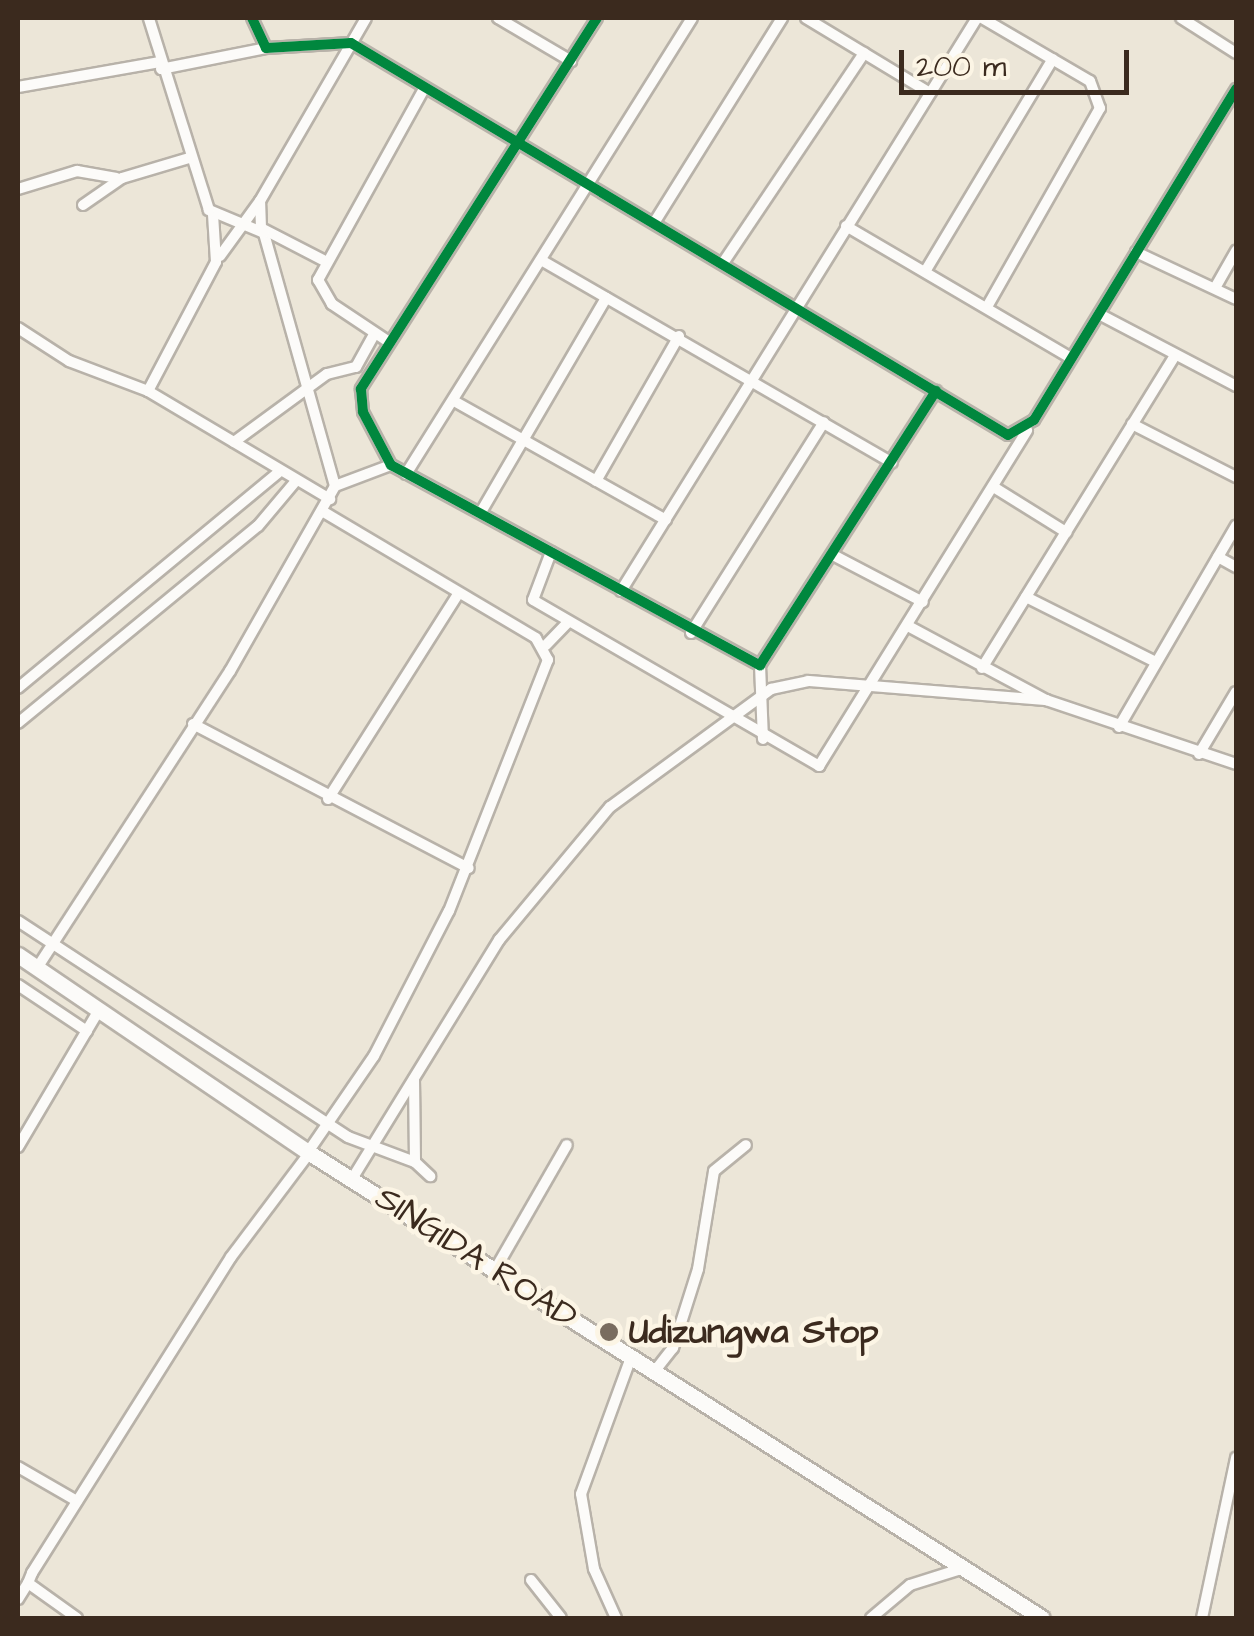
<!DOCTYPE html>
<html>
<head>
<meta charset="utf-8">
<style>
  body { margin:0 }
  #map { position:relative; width:1254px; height:1636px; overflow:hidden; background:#ece6d8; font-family:"Architects Daughter",sans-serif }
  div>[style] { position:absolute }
  .roads { filter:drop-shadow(2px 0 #b8b2a9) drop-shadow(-2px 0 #b8b2a9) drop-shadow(0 2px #b8b2a9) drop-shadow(0 -2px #b8b2a9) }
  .minor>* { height:10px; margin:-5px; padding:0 5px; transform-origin:5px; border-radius:5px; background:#fcfbf9 }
  .highway>* { height:15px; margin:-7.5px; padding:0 7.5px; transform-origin:7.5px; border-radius:7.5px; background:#fcfbf9 }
  .cycleway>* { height:10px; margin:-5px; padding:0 5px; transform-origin:5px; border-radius:5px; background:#00873e }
  .dots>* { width:28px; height:28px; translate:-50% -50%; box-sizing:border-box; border:5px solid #fcf5e5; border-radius:50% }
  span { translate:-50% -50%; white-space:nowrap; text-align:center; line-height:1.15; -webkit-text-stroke:9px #fcf5e5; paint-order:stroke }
  .street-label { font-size:35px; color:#3b2a1e }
  .poi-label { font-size:35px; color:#3b2a1e; font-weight:700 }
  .left { translate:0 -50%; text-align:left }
  .frame { position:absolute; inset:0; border:20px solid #3b2a1e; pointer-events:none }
  .scale { position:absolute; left:899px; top:50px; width:230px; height:45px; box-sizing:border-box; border:5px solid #3b2a1e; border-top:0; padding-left:12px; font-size:30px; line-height:35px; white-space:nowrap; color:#3b2a1e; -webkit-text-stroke:8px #fcf5e5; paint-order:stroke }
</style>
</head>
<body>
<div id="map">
  <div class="roads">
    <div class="minor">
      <i style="left:252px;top:18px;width:33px;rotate:65deg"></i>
      <i style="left:266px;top:48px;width:85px;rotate:-3.4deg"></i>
      <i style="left:351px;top:43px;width:765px;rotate:30.82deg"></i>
      <i style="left:1008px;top:435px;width:30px;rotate:-30deg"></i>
      <i style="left:1034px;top:420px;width:388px;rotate:-58.6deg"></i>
      <i style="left:498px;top:18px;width:85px;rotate:30.5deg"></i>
      <i style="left:597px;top:18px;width:440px;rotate:122.5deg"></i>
      <i style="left:361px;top:389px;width:23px;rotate:85deg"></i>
      <i style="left:363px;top:412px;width:60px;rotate:62.2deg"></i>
      <i style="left:391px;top:465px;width:420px;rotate:28.5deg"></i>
      <i style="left:760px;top:665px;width:326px;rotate:-57.3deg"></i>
      <i style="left:806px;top:18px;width:143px;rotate:31.2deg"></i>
      <i style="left:982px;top:18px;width:125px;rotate:30.3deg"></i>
      <i style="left:1090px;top:81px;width:29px;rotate:70deg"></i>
      <i style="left:1100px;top:108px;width:227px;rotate:119.6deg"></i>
      <i style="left:1181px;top:18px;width:65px;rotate:32.5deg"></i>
      <i style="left:161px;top:69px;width:107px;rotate:-11.3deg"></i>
      <i style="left:18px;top:87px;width:144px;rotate:-10deg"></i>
      <i style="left:18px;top:189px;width:62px;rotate:-17deg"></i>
      <i style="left:77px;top:171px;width:40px;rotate:10deg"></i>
      <i style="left:83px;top:205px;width:47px;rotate:-34.7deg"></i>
      <i style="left:122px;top:178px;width:70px;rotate:-16.6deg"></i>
      <i style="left:654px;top:223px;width:242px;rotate:-58deg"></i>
      <i style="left:846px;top:226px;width:261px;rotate:30.4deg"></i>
      <i style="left:1136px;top:252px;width:110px;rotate:25.2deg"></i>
      <i style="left:220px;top:256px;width:68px;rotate:-54deg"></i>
      <i style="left:323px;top:260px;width:70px;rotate:-152.7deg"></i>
      <i style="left:261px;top:228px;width:27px;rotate:-92deg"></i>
      <i style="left:260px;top:201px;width:211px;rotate:-59.9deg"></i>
      <i style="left:541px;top:260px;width:405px;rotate:30deg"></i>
      <i style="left:723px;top:263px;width:253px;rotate:-56.1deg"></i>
      <i style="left:926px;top:270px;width:246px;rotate:-59deg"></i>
      <i style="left:1215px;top:288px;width:43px;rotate:-60.4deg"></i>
      <i style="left:1099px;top:314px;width:155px;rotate:27.7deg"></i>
      <i style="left:18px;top:328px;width:61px;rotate:32.9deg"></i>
      <i style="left:69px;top:361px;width:85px;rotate:20.8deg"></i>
      <i style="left:148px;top:391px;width:212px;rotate:30.7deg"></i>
      <i style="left:389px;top:342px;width:69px;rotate:-146.3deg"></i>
      <i style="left:332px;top:304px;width:28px;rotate:-120deg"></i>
      <i style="left:318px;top:280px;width:218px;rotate:-61deg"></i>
      <i style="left:148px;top:391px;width:146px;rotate:-62.2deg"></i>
      <i style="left:216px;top:262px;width:48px;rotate:-93.6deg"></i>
      <i style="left:454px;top:401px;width:243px;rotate:29.3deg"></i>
      <i style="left:1132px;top:424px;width:117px;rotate:27deg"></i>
      <i style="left:234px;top:442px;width:115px;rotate:-36.2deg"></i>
      <i style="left:327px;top:374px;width:30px;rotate:-14deg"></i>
      <i style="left:356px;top:367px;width:38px;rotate:-61deg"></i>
      <i style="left:406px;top:474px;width:538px;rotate:-57.9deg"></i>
      <i style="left:596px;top:481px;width:167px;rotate:-60.2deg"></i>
      <i style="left:335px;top:486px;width:60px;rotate:-20.6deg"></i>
      <i style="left:995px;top:488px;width:84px;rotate:31.8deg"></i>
      <i style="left:481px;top:512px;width:248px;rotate:-59.7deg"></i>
      <i style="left:551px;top:552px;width:51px;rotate:110.6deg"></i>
      <i style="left:533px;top:600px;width:331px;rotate:30.1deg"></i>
      <i style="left:819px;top:766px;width:395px;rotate:-58.2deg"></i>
      <i style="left:835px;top:556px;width:99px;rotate:27.6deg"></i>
      <i style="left:1218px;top:557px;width:21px;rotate:29deg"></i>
      <i style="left:621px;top:591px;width:675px;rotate:-58.15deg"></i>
      <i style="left:1026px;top:597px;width:145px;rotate:26.6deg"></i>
      <i style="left:908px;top:626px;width:157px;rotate:28.2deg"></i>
      <i style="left:1046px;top:700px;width:200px;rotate:18.6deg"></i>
      <i style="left:691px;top:633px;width:249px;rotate:-57.8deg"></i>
      <i style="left:546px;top:645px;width:32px;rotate:-46deg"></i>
      <i style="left:760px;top:665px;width:74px;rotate:87.7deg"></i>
      <i style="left:982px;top:668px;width:368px;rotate:-58.3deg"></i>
      <i style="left:18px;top:688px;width:337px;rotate:-39.6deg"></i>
      <i style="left:18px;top:723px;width:310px;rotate:-39.4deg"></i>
      <i style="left:258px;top:526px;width:57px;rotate:-49.9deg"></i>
      <i style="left:193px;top:724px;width:311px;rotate:27.6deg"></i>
      <i style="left:1119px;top:727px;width:233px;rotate:-59.8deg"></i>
      <i style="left:1199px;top:754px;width:72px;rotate:-59.2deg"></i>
      <i style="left:328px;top:799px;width:243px;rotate:-57.6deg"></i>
      <i style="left:18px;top:921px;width:394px;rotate:33.2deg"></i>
      <i style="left:348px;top:1137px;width:72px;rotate:20.5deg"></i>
      <i style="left:37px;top:968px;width:354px;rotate:-57deg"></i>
      <i style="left:230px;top:671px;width:213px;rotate:-60.4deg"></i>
      <i style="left:335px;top:486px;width:263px;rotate:-105.7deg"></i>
      <i style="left:264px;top:233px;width:60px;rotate:-157.3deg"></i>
      <i style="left:209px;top:210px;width:201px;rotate:-107.4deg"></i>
      <i style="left:18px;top:985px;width:83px;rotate:33.7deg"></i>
      <i style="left:414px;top:1079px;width:83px;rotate:89.3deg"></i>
      <i style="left:415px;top:1162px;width:21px;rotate:43deg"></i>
      <i style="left:18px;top:1147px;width:159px;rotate:-59.4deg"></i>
      <i style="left:308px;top:1152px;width:116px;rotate:-55.5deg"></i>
      <i style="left:374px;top:1056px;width:163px;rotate:-62.7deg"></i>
      <i style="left:449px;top:911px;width:270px;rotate:-68.5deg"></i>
      <i style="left:548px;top:660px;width:25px;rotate:-119deg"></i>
      <i style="left:536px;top:638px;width:247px;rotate:-149.3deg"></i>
      <i style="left:352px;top:1179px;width:281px;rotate:-58.4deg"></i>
      <i style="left:499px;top:940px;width:173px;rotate:-50.2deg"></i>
      <i style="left:610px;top:807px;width:200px;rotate:-36.2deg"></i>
      <i style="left:771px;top:689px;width:38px;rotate:-12deg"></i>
      <i style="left:808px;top:681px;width:239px;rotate:4.6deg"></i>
      <i style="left:495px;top:1270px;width:144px;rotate:-60.1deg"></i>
      <i style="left:654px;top:1372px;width:31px;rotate:-52deg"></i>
      <i style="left:673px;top:1348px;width:83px;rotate:-72.4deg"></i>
      <i style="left:698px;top:1269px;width:99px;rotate:-80.7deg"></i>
      <i style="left:714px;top:1171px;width:41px;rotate:-39.1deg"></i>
      <i style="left:18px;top:1467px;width:68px;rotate:30deg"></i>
      <i style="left:531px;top:1580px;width:48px;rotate:51.7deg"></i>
      <i style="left:18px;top:1599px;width:19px;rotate:-58deg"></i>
      <i style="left:77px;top:1618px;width:60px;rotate:-144.5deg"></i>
      <i style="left:28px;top:1583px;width:11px;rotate:-68deg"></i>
      <i style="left:32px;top:1573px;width:373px;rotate:-57.8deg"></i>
      <i style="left:231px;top:1257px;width:133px;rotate:-53deg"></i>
      <i style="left:616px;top:1618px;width:54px;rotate:-114.2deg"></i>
      <i style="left:594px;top:1569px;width:76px;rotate:-99.8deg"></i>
      <i style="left:581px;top:1494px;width:146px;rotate:-69.9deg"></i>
      <i style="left:871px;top:1618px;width:51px;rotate:-40.2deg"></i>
      <i style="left:910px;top:1585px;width:57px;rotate:-17.5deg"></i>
      <i style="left:1202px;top:1618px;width:164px;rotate:-78deg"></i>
    </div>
    <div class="highway">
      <i style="left:18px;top:955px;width:351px;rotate:34.2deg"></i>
      <i style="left:308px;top:1152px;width:869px;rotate:32.41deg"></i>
    </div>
  </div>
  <div class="cycleway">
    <i style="left:252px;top:18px;width:33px;rotate:65deg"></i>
    <i style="left:266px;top:48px;width:85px;rotate:-3.4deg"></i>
    <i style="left:351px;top:43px;width:765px;rotate:30.82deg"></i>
    <i style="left:1008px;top:435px;width:30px;rotate:-30deg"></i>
    <i style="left:1034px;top:420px;width:388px;rotate:-58.6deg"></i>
    <i style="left:597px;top:18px;width:440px;rotate:122.5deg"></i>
    <i style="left:361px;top:389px;width:23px;rotate:85deg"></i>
    <i style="left:363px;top:412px;width:60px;rotate:62.2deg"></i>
    <i style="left:391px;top:465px;width:420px;rotate:28.5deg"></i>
    <i style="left:760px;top:665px;width:326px;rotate:-57.3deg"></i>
  </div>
  <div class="dots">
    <i style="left:609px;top:1332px;background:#796c5f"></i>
  </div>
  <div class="street-label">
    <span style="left:476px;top:1258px;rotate:33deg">SINGIDA ROAD</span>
  </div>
  <div class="poi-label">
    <span class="left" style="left:629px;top:1332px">Udizungwa Stop</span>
  </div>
  <div class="frame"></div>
  <div class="scale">200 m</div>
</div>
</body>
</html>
